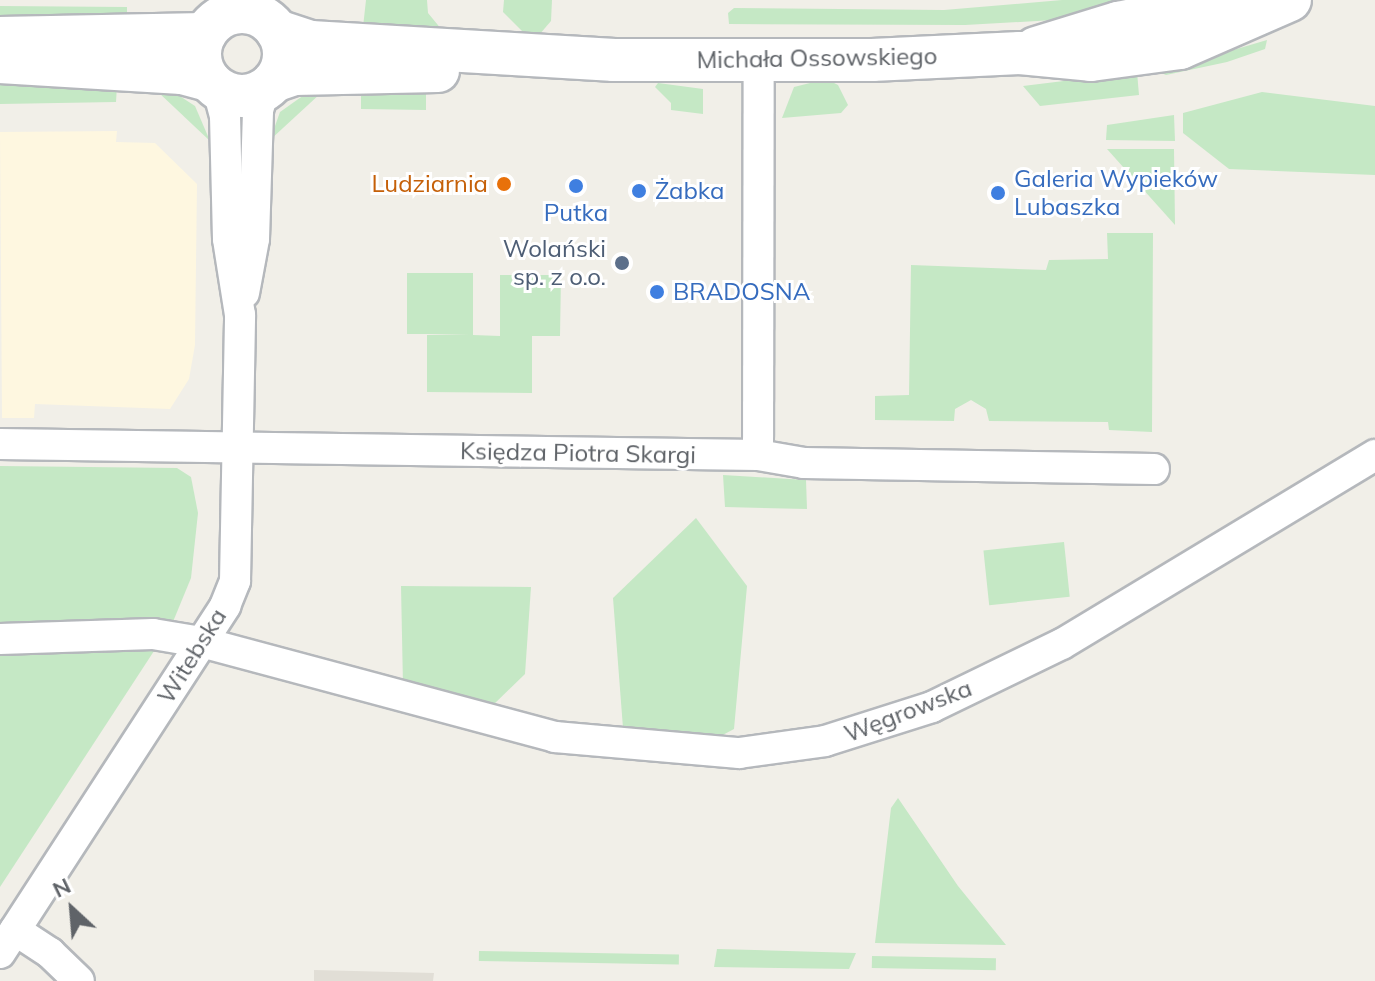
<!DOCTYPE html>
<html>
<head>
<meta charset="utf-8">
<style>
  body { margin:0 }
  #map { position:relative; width:1375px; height:981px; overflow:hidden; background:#f1efe8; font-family:Mulish,sans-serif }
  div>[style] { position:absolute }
  .commercial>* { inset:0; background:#fef7e0 }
  .education>* { inset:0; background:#e1ded6 }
  .green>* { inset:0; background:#c5e8c5; transform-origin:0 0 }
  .roads { filter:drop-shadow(2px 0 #b5b8bc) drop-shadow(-2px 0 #b5b8bc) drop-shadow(0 2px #b5b8bc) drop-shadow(0 -2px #b5b8bc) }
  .street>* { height:30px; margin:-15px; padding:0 15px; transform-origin:15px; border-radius:15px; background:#fff }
  .secondary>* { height:42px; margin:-21px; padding:0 21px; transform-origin:21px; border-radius:21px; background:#fff }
  .secondary>.ring { margin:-21px; padding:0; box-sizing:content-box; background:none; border:42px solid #fff; border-radius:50% }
  .dots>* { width:22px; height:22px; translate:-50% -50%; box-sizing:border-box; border:4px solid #fff; border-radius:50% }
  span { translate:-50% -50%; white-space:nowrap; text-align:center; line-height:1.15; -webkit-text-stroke:6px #fff; paint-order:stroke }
  .street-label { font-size:24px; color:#5f6368 }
  .shop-label { font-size:24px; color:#366cbe }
  .left { translate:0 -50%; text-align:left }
  .food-label { font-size:24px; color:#c56008 }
  .right { translate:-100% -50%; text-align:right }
  .service-label { font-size:24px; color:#4e5e75 }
  .north { position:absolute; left:32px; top:869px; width:80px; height:80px; -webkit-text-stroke:6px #fff; paint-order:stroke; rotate:334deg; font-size:22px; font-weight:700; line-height:32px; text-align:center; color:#5f6368 }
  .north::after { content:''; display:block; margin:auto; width:28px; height:36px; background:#5f6368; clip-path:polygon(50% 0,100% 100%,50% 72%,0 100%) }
</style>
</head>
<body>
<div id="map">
  <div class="commercial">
    <i style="clip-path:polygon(117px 131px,116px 142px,155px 143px,197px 184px,195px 345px,189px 379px,170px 409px,35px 404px,34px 418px,2px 418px,0 132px)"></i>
  </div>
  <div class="education">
    <i style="clip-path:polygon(314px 970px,434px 973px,433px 981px,314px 981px)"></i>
  </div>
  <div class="green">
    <i style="clip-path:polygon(366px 0,427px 0,428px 13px,442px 30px,363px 27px)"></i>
    <i style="clip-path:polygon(504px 0,552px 0,551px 21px,539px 35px,525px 34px,503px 12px)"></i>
    <i style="clip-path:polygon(1062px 0,1125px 0,1127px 8px,1054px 20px,965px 25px,729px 24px,728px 13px,734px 8px,944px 10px)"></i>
    <i style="clip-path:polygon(0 6px,127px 7px,127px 19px,0 27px)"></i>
    <i style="clip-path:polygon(1267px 40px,1265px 49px,1227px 62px,1166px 75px,1159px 72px)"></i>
    <i style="clip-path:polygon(1137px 72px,1139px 95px,1040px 106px,1023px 86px)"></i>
    <i style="clip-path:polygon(826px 79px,838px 85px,848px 105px,841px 113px,782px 118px,794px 87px)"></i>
    <i style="clip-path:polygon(658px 83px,703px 89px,703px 114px,671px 110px,671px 103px,655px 87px)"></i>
    <i style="clip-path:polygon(0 84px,117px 85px,116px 102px,0 104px)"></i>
    <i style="clip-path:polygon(361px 85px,426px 90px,426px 110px,361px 109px)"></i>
    <i style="clip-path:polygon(311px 90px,321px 93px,270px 140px,280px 112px)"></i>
    <i style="clip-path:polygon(172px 91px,195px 106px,210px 141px,158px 92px)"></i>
    <i style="clip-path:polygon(1262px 92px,1375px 106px,1375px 175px,1229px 169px,1183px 133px,1183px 113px)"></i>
    <i style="clip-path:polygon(1174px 115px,1175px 141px,1106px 140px,1107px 125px)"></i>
    <i style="clip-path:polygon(1107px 149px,1174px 149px,1175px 225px)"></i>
    <i style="clip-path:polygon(1107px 233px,1153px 233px,1152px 432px,1109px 430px,1108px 422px,989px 421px,986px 409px,971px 400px,955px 409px,954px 421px,875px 420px,875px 396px,909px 395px,911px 265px,1046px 270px,1049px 260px,1108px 259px)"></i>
    <i style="clip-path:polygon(407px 273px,473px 273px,473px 335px,500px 336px,500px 275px,561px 275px,560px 336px,532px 336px,532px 393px,427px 392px,427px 335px,469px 334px,407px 334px)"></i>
    <i style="clip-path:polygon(0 466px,177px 468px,191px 477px,198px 513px,191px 578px,170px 629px,0 624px)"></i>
    <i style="clip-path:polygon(723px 475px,806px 480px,807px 509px,725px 507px)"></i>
    <i style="clip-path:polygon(696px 518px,747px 586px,734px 729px,717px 738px,623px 728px,613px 598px)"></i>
    <i style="left:1064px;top:542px;width:55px;height:81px;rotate:84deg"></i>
    <i style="clip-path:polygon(401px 586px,531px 587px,525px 674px,490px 708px,403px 686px)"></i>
    <i style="clip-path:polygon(0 651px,154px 651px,0 887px)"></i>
    <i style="clip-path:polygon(898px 798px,958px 886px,1006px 945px,875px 943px,891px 808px)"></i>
    <i style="clip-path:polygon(717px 949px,856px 953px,849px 969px,714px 967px)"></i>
    <i style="left:479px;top:951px;width:200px;height:10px;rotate:1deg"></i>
    <i style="left:872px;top:956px;width:124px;height:12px;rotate:1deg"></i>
  </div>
  <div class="roads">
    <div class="street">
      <i style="left:245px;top:12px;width:12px;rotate:-90deg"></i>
      <i style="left:244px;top:293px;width:55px;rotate:-79.5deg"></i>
      <i style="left:254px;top:239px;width:129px;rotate:-88.2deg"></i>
      <i style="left:258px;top:110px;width:21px;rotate:-73deg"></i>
      <i style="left:0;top:444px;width:758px;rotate:0.83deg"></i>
      <i style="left:758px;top:455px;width:47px;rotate:9.9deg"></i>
      <i style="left:804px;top:463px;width:350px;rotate:1deg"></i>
      <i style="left:758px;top:455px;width:398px;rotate:-89.9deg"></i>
      <i style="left:0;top:639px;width:153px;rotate:-1.9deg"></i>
      <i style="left:153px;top:634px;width:49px;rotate:9.5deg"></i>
      <i style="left:201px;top:642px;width:367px;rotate:15deg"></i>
      <i style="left:555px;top:737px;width:185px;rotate:5deg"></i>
      <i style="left:739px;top:753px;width:87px;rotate:-7.9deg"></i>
      <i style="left:825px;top:741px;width:112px;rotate:-17.6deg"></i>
      <i style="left:932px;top:707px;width:144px;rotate:-25.9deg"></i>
      <i style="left:1062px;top:644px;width:366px;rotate:-31.1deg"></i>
      <i style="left:15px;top:930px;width:42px;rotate:33.3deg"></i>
      <i style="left:50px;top:953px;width:40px;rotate:44deg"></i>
      <i style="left:0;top:953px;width:414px;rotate:-57deg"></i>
      <i style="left:225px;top:606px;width:27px;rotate:-68deg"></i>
      <i style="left:235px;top:581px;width:266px;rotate:-88.9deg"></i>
      <i style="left:240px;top:315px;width:77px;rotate:-99deg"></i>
      <i style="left:228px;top:239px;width:123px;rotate:-91.4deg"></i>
      <i style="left:225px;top:116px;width:28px;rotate:-105deg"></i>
    </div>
    <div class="secondary">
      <i class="ring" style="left:200px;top:12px;width:42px;height:42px"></i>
      <i style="left:277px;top:31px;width:36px;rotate:18deg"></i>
      <i style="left:311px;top:42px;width:304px;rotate:3.4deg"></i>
      <i style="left:614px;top:60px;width:258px"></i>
      <i style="left:872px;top:60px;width:148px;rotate:-2.7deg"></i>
      <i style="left:1020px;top:53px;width:71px;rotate:5.6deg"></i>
      <i style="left:1091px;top:60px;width:90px;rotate:-7.7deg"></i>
      <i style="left:1180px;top:48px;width:120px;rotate:-23.6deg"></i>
      <i style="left:0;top:38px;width:205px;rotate:-1.1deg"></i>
      <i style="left:1036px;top:48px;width:86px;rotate:-17deg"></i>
      <i style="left:1118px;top:23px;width:113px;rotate:-11.7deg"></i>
      <i style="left:0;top:62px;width:182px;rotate:3.5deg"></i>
      <i style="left:182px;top:73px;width:28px;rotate:15deg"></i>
      <i style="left:274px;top:81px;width:21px;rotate:-19deg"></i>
      <i style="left:294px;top:74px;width:144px;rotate:-1.2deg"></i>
    </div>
  </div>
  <div class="dots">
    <i style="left:504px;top:184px;background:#e8710a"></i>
    <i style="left:576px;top:186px;background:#3f7fe0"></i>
    <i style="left:639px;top:191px;background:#3f7fe0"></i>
    <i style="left:998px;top:193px;background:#3f7fe0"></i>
    <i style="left:622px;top:263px;background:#5c6f8a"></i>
    <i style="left:657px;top:292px;background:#3f7fe0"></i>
  </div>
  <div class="street-label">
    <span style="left:817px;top:58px;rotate:-1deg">Michała Ossowskiego</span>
    <span style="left:578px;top:453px;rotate:1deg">Księdza Piotra Skargi</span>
    <span style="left:192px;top:656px;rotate:-58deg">Witebska</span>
    <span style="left:908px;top:711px;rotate:-21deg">Węgrowska</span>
  </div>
  <div class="shop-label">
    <span class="left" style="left:1014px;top:193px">Galeria Wypieków<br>Lubaszka</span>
    <span class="left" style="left:655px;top:191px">Żabka</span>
    <span style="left:576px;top:213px">Putka</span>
    <span class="left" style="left:673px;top:292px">BRADOSNA</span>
  </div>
  <div class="food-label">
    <span class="right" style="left:488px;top:184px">Ludziarnia</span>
  </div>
  <div class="service-label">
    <span class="right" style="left:606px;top:263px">Wolański<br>sp. z o.o.</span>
  </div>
  <div class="north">N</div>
</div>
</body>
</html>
